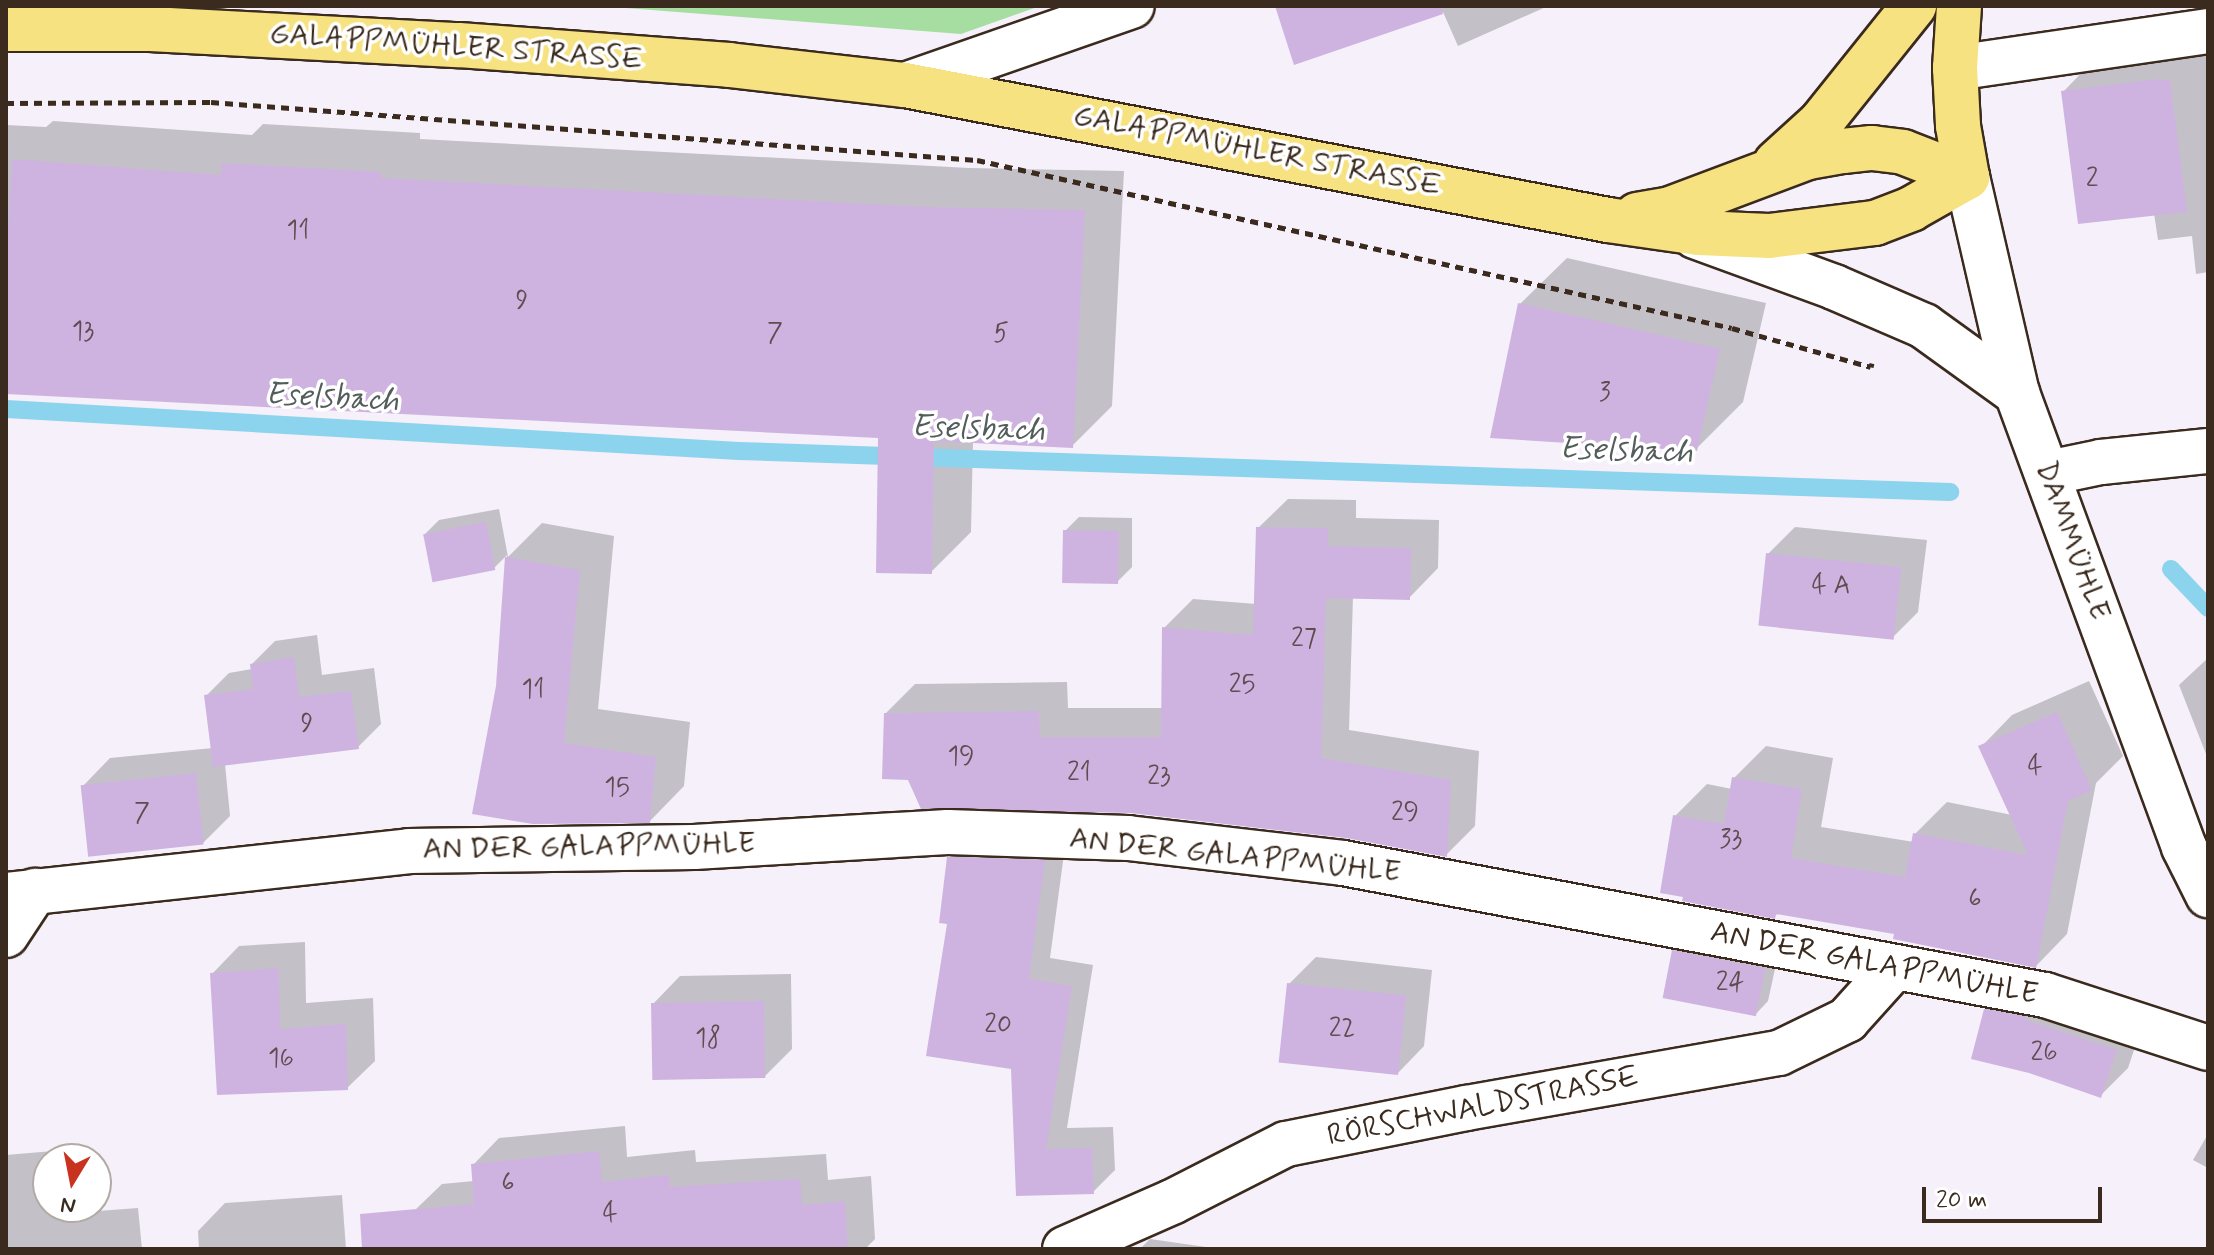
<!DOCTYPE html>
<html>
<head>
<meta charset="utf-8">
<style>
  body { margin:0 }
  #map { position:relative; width:2214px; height:1255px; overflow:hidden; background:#f5f0f9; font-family:Mynerve,sans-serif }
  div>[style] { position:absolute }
  .green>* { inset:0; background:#a6dea2 }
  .shadow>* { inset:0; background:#0003 }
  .stream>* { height:18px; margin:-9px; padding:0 9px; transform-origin:9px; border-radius:9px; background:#8cd3ee }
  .building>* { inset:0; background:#ceb3e1; transform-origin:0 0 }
  .path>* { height:5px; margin-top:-2.5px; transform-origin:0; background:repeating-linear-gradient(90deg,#3b2a1e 0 8px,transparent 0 14px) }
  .roads { filter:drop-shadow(2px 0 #3b2a1e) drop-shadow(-2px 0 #3b2a1e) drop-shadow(0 2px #3b2a1e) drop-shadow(0 -2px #3b2a1e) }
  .minor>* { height:44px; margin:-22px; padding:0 22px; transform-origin:22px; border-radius:22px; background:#fff }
  .major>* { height:44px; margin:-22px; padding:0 22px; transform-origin:22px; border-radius:22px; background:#f7e281 }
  span { translate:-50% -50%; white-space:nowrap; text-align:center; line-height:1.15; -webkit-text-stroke:7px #fff; paint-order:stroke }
  .number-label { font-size:26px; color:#604c4f }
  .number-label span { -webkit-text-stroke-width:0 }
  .street-label { font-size:30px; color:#3b2a1e }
  .water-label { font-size:32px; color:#535d5c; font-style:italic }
  .frame { position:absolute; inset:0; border:8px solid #3b2a1e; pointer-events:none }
  .north { position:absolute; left:32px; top:1143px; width:80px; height:80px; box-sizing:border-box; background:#fff; border:2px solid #b1aaa5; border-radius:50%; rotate:190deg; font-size:22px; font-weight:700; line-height:32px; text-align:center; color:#3b2a1e }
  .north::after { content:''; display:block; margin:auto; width:28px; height:36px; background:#c8321e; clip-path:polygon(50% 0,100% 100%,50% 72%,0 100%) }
  .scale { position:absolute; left:1922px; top:1187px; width:180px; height:36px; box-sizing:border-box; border:4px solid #3b2a1e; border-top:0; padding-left:10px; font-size:24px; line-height:28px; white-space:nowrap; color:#3b2a1e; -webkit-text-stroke:6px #fff; paint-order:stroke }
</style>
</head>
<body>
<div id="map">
  <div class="green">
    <i style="clip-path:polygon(600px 6px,1040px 6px,961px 34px)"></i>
  </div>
  <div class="shadow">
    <i style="clip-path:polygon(1277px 6px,1548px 6px,1458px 46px,1443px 12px,1295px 63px)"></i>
    <i style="clip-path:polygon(2208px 51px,2208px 272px,2196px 274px,2192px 236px,2158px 240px,2154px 213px,2063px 92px,2089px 65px)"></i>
    <i style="clip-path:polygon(53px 121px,252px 135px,263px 124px,420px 133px,420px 139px,969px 168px,1124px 171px,1112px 406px,1072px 446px,973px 441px,971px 532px,931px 572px,881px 436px,6px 392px,6px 125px,46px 127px)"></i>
    <i style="clip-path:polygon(1567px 258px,1766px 303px,1743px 402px,1696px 449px,1520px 304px)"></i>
    <i style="clip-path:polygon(1288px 499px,1356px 500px,1356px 518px,1439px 520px,1438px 568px,1409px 598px,1353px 596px,1349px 730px,1479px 751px,1475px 826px,1446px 855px,886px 713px,915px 684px,1067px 682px,1068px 708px,1163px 708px,1164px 628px,1193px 599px,1256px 604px,1258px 528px)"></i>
    <i style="clip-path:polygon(499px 509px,508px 557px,542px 523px,614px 536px,598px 709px,690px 722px,684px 786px,650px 821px,498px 686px,507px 555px,494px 568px,425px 534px,439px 520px)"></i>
    <i style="clip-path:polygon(1079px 517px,1132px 518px,1132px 567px,1118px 581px,1065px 531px)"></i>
    <i style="clip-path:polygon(1795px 527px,1927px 540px,1918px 612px,1891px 639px,1768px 554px)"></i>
    <i style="clip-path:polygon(317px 635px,322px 675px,374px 668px,381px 724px,358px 747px,225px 764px,230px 816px,203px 843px,83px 786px,110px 758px,213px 748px,206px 696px,229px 673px,252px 669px,252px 664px,275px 641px)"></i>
    <i style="clip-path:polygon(2208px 658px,2208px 759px,2179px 685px)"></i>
    <i style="clip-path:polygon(2089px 681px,2123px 756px,2096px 783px,2067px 934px,2036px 966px,1896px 933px,1779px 912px,1774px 917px,1675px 816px,1707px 784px,1732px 789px,1734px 778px,1766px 746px,1833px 758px,1821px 827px,1914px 842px,1915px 834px,1947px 802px,2012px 815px,1981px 747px,2012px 715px)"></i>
    <i style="clip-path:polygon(971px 836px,1066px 839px,1050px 958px,1093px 965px,1067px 1128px,1113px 1127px,1115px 1170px,1093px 1192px,1018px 1194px,1013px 1068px,949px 922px,949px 858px)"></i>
    <i style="clip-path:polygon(1688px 938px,1778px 955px,1768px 1001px,1755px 1015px,1674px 951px)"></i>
    <i style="clip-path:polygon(305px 942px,306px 1003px,373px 998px,375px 1061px,347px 1088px,212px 974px,239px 946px)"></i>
    <i style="clip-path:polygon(1316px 957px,1432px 970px,1424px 1046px,1397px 1074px,1289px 984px)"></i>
    <i style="clip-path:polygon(791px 974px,792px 1049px,765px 1076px,653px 1004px,680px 976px)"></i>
    <i style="clip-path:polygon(2013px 983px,2143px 1023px,2128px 1068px,2101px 1095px,1985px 1010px)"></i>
    <i style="clip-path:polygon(625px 1126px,627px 1157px,695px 1150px,696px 1162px,826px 1154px,828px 1180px,871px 1176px,875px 1239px,865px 1249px,419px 1249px,415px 1210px,442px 1184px,474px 1181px,473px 1165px,499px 1138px)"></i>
    <i style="clip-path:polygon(2208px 1134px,2208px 1168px,2193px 1160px)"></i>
    <i style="clip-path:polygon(53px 1151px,54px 1159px,48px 1159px,48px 1207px,58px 1207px,58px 1214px,138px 1208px,142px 1249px,6px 1249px,6px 1155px)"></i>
    <i style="clip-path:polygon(342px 1195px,346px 1249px,199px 1249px,198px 1231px,225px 1203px)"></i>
    <i style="clip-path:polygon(1150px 1239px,1220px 1249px,1140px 1249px)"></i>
  </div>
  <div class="stream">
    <i style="left:6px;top:409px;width:734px;rotate:3.28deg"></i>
    <i style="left:739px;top:451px;width:1212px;rotate:1.94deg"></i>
    <i style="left:2171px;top:569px;width:54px;rotate:46.5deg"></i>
  </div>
  <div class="building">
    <i style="clip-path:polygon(1275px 6px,1441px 6px,1443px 14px,1294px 65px)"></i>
    <i style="clip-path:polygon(2158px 79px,2170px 80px,2187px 212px,2078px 224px,2061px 91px)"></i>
    <i style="clip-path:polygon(12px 159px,221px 175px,222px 163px,381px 172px,381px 178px,928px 207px,1085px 210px,1073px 448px,934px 441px,932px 574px,876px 573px,878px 438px,6px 394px,6px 273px)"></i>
    <i style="clip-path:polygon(1518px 303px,1720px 349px,1697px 451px,1490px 438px)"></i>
    <i style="left:486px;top:522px;width:49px;height:64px;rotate:79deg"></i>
    <i style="clip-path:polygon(1256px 527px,1328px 528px,1328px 546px,1411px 548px,1410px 600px,1326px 598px,1321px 758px,1451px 780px,1447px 857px,1346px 838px,1131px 813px,921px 809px,908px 780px,882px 779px,884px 713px,1039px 711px,1040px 737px,1161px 737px,1162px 627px,1253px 635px)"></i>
    <i style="left:1063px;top:530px;width:56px;height:53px;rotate:1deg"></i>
    <i style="left:1766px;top:553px;width:136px;height:73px;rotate:6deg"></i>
    <i style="clip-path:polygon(505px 557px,580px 570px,564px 743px,656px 757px,650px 823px,533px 824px,472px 814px,496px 686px)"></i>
    <i style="clip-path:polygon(294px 657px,299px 697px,351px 691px,359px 749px,213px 767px,204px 695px,253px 689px,250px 664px)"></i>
    <i style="clip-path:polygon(2057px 712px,2092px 790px,2068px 801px,2036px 968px,1893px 939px,1894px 934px,1776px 914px,1775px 919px,1682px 901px,1683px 897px,1660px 893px,1673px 815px,1724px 824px,1732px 777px,1802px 789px,1791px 858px,1905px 877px,1913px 833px,2028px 855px,1978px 746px)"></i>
    <i style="left:196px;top:773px;width:72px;height:116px;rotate:84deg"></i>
    <i style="clip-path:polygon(947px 857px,1045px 860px,1029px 979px,1072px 986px,1046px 1149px,1092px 1148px,1094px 1194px,1016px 1196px,1011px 1069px,926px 1056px,947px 924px,939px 923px)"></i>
    <i style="left:1672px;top:950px;width:95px;height:49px;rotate:11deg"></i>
    <i style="clip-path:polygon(279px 968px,280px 1029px,346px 1024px,348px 1090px,217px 1095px,210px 973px)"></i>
    <i style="left:1287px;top:983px;width:120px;height:80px;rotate:6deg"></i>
    <i style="left:764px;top:1001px;width:77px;height:113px;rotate:89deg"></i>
    <i style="clip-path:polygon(1984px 1009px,2027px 1017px,2026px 1020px,2117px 1050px,2101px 1098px,2029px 1073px,1971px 1059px)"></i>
    <i style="clip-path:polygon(599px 1151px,602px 1182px,669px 1175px,670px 1187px,800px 1179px,802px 1205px,845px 1201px,848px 1249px,362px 1249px,360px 1214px,474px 1204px,471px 1164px)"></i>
  </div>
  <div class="path">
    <i style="left:6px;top:103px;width:205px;rotate:-0.3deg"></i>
    <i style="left:211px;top:102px;width:768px;rotate:4.33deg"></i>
    <i style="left:977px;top:160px;width:773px;rotate:12.54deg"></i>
    <i style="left:1732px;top:328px;width:144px;rotate:15.7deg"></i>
    <i style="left:1871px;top:367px;width:4px;rotate:-76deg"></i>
  </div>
  <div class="roads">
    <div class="minor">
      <i style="left:1955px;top:68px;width:256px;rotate:-8.3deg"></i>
      <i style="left:905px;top:85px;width:240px;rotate:-19.2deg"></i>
      <i style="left:1967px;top:177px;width:222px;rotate:77deg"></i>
      <i style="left:2017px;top:393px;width:484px;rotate:69.8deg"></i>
      <i style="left:2184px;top:847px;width:54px;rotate:63.4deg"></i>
      <i style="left:1695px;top:236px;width:148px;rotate:20.1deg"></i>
      <i style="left:1834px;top:287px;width:98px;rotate:23.4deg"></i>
      <i style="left:1924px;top:326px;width:115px;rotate:35.8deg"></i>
      <i style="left:2048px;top:473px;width:54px;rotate:-11.7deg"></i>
      <i style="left:2101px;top:462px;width:108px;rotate:-5.9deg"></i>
      <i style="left:6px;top:895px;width:405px;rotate:-6.2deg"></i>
      <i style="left:409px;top:851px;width:285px;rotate:-0.8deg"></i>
      <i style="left:694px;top:847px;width:254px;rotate:-3.4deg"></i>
      <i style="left:948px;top:832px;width:180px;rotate:1.9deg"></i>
      <i style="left:1128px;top:838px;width:216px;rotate:6.6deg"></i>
      <i style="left:1343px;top:863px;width:714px;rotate:10.65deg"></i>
      <i style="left:2045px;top:995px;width:171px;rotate:18deg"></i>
      <i style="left:6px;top:935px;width:53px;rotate:-56.6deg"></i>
      <i style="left:1065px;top:1249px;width:117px;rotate:-23.7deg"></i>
      <i style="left:1172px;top:1202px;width:128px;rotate:-27deg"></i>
      <i style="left:1286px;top:1144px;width:184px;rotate:-11.3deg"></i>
      <i style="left:1466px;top:1108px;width:318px;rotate:-10deg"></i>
      <i style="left:1779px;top:1053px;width:76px;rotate:-25.9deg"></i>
      <i style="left:1847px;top:1020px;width:69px;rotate:-48deg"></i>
    </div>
    <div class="major">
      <i style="left:1959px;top:6px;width:62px;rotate:93.7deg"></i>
      <i style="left:1955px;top:68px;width:58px;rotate:87deg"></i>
      <i style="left:1958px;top:126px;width:52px;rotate:80deg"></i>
      <i style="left:6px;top:29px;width:144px"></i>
      <i style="left:150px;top:29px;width:309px;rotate:3deg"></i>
      <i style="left:459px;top:45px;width:271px;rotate:4.2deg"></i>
      <i style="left:729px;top:65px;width:177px;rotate:6.5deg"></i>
      <i style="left:905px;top:85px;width:716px;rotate:10.87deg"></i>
      <i style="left:1608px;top:220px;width:92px;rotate:8.1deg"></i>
      <i style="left:1699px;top:233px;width:70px;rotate:2.5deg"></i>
      <i style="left:1769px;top:236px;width:107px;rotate:-7deg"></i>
      <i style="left:1875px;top:223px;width:39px;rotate:-21deg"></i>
      <i style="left:1911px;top:209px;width:64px;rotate:-29.7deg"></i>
      <i style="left:1776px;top:163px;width:61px;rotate:-42.3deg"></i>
      <i style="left:1821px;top:122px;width:149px;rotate:-51.3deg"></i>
      <i style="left:1637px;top:215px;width:34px;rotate:-10deg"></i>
      <i style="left:1670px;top:209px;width:147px;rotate:-20.6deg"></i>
      <i style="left:1808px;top:157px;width:36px;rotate:-10deg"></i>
      <i style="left:1843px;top:151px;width:29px;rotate:-6deg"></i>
      <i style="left:1872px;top:148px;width:31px;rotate:7deg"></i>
      <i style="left:1903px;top:152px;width:69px;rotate:21.3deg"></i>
    </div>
  </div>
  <div class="number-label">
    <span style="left:2092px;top:180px">2</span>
    <span style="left:298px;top:232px">11</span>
    <span style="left:522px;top:302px">9</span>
    <span style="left:83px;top:333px">13</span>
    <span style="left:775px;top:335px">7</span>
    <span style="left:1001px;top:335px">5</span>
    <span style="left:1605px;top:394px">3</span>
    <span style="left:1831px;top:587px">4 A</span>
    <span style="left:1304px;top:640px">27</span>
    <span style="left:1242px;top:686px">25</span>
    <span style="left:533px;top:691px">11</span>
    <span style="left:307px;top:725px">9</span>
    <span style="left:961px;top:758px">19</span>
    <span style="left:2035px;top:768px">4</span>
    <span style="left:1079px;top:774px">21</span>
    <span style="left:1159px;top:778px">23</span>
    <span style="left:617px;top:789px">15</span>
    <span style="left:1405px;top:814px">29</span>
    <span style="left:142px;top:815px">7</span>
    <span style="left:1731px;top:841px">33</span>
    <span style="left:1975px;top:900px">6</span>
    <span style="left:1730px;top:984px">24</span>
    <span style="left:998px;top:1026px">20</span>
    <span style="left:1342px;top:1030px">22</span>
    <span style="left:708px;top:1040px">18</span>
    <span style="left:2044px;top:1054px">26</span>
    <span style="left:281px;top:1060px">16</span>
    <span style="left:508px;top:1184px">6</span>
    <span style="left:610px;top:1215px">4</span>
  </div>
  <div class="street-label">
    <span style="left:456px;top:47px;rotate:4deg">GALAPPMÜHLER STRASSE</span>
    <span style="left:1257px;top:151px;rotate:11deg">GALAPPMÜHLER STRASSE</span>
    <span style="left:2072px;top:541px;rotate:70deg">DAMMÜHLE</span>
    <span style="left:589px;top:847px;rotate:-1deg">AN DER GALAPPMÜHLE</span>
    <span style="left:1235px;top:856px;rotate:6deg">AN DER GALAPPMÜHLE</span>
    <span style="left:1874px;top:964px;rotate:11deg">AN DER GALAPPMÜHLE</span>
    <span style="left:1483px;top:1107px;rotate:-11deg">RÖRSCHWALDSTRASSE</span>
  </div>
  <div class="water-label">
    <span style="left:332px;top:398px;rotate:3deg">Eselsbach</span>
    <span style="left:978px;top:429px;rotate:2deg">Eselsbach</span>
    <span style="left:1626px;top:451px;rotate:2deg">Eselsbach</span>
  </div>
  <div class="frame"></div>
  <div class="north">N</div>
  <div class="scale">20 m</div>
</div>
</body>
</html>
